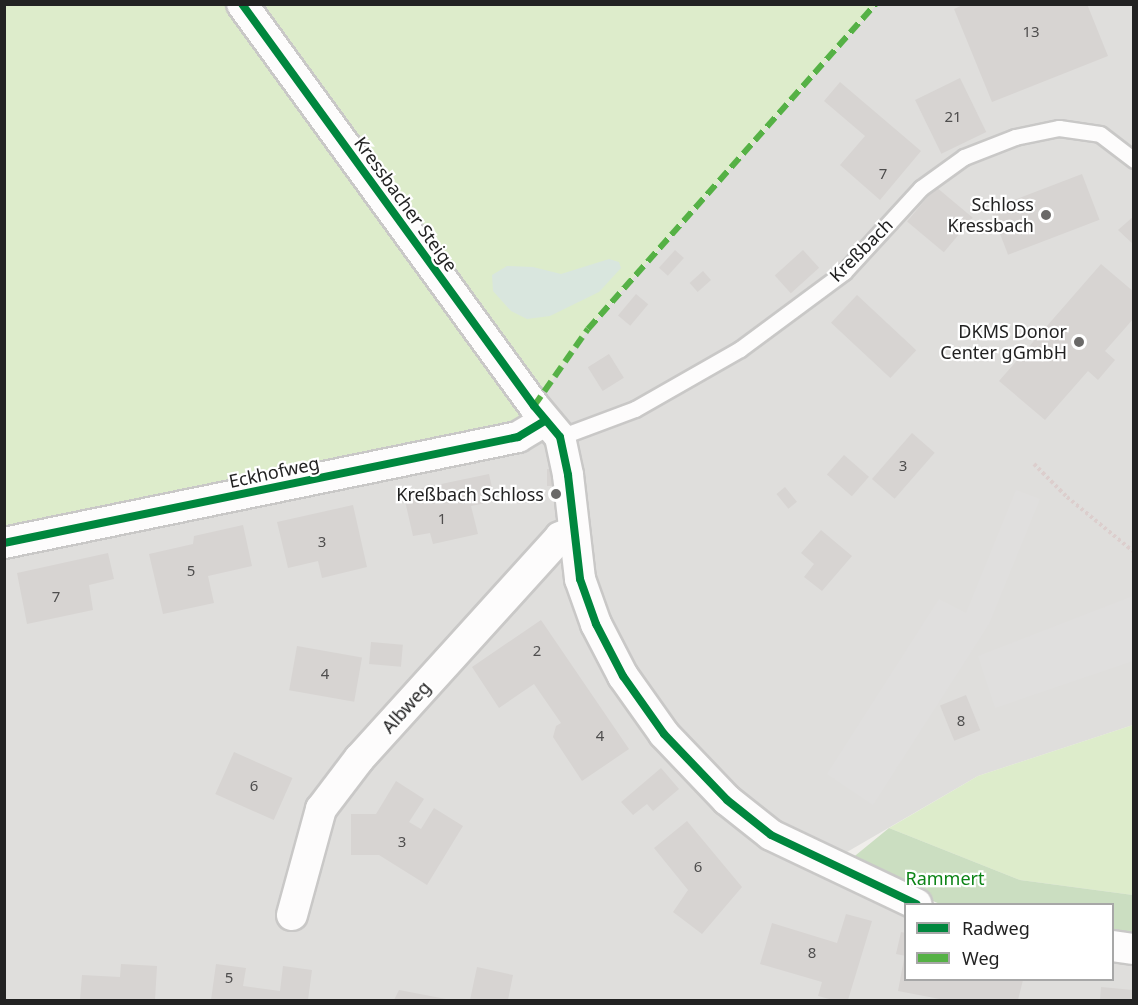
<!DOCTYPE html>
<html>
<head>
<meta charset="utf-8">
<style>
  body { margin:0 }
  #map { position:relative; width:1138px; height:1005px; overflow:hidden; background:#f0eeeb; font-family:"Noto Sans",sans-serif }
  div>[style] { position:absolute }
  .residential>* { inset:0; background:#dfdedc }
  .grass>* { inset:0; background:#ddeccb }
  .forest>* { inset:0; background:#cbdec1 }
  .wetland>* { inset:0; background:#d9e6de }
  .parking>* { inset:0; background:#e0dfde }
  .building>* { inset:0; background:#d7d4d2; transform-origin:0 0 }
  .path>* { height:4px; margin-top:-2px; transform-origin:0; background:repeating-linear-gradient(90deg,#dccecd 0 3px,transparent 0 6px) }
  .roads { filter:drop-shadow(2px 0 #c9c8c7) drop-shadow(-2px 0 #c9c8c7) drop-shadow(0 2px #c9c8c7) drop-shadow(0 -2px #c9c8c7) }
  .lane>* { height:15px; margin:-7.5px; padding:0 7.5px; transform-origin:7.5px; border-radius:7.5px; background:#fdfcfc }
  .street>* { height:30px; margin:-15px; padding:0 15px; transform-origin:15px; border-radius:15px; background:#fdfcfc }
  .quiet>* { height:6px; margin-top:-3px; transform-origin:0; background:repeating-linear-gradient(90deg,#55b145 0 12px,transparent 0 18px) }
  .cycleway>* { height:8px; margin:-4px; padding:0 4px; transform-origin:4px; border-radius:4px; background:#00873e }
  .dots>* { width:16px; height:16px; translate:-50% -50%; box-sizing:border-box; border:3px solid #fff; border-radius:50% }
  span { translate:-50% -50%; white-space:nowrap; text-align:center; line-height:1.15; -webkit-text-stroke:4.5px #fff; paint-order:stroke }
  .number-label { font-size:15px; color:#4f4e4e }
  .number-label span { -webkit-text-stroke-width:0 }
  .street-label { font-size:18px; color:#222 }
  .poi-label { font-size:18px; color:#222 }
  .right { translate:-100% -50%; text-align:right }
  .park-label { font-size:18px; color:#0c8416 }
  .frame { position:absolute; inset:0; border:6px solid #222; pointer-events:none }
  .legend { position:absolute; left:904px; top:903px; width:210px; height:78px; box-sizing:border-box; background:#fff; border:2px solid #a7a7a7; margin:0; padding:8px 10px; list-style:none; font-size:18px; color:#222 }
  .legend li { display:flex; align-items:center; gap:12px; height:30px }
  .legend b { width:30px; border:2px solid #a7a7a7 }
</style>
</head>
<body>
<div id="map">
  <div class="residential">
    <i style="clip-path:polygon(876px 5px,1133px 5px,1133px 725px,978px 776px,828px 863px,906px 904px,906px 980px,1112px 980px,1113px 946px,1133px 949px,1133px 1000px,5px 1000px,5px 543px,534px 406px,588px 329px)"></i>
  </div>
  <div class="grass">
    <i style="clip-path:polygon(5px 5px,876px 5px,588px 329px,534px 406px,545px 421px,5px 543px)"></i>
    <i style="clip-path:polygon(1133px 725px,1133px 895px,1020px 880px,889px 828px,978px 776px)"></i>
  </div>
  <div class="forest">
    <i style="clip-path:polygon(889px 828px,1020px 880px,1133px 895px,1133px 940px,1113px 937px,1112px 904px,940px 904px,845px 864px)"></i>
  </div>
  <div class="wetland">
    <i style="clip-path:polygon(609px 259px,619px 262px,621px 268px,599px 292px,550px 316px,527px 319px,511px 311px,493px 291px,492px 275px,507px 266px,533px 267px,561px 274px)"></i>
  </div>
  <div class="parking">
    <i style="clip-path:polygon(1016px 490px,1040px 499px,989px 624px,873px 805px,827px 774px,939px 599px,966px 613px)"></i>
    <i style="clip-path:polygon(1133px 596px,1133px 661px,995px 708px,978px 656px)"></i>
  </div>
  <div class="building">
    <i style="clip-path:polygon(965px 4px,1087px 4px,1108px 56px,992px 102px,954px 9px)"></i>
    <i style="left:960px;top:78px;width:60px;height:50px;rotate:64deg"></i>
    <i style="clip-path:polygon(840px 82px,921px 151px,880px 200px,840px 165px,865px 136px,824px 101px)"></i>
    <i style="left:1082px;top:174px;width:49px;height:98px;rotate:69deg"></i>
    <i style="left:936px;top:187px;width:48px;height:45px;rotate:40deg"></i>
    <i style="clip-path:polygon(1134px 216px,1134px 245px,1118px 230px)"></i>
    <i style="left:675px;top:250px;width:12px;height:24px;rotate:42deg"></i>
    <i style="left:803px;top:250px;width:24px;height:38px;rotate:48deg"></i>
    <i style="clip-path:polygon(1101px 264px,1134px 292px,1134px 318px,1105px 351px,1115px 360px,1098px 380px,1088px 371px,1045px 420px,999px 381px)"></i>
    <i style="left:703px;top:271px;width:12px;height:18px;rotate:48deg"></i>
    <i style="left:636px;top:294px;width:16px;height:28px;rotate:40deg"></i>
    <i style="left:857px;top:295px;width:81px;height:38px;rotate:43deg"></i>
    <i style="left:609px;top:354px;width:28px;height:25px;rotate:58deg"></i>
    <i style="left:912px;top:433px;width:30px;height:61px;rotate:41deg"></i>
    <i style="left:844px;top:455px;width:33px;height:26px;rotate:41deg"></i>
    <i style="left:547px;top:469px;width:6px;height:17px"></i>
    <i style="clip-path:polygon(489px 474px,495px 501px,471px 506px,478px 534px,433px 544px,430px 533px,413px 536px,403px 492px)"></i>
    <i style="left:785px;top:487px;width:19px;height:11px;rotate:51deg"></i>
    <i style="clip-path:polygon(353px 505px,367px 567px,322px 578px,318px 561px,288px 568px,277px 522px)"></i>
    <i style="clip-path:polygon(243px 525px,252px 566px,208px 576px,214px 603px,163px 614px,149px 554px,193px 544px,194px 536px)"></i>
    <i style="clip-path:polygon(821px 530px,852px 556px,822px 591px,804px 577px,814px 564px,801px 553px)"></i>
    <i style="clip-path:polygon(108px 553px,114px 579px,89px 585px,93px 610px,27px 624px,17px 573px)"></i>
    <i style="clip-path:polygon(541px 620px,629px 749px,582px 781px,553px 737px,556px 726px,561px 723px,534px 684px,499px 708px,472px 667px)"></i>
    <i style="left:371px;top:642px;width:32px;height:22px;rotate:5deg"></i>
    <i style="left:297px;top:646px;width:66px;height:45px;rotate:10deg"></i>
    <i style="left:966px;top:695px;width:38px;height:28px;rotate:68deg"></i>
    <i style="left:234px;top:752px;width:64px;height:46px;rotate:24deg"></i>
    <i style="clip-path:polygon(661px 768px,679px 789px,653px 811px,647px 804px,633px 815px,621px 802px)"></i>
    <i style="clip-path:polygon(396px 781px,424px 799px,409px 822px,421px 829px,434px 808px,463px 826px,427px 885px,379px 855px,351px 855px,351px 814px,376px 814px)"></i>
    <i style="clip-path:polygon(687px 821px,742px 887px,702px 934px,673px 912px,688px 890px,654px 848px)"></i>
    <i style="clip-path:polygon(846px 914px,872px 921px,848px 1000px,833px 1000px,818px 996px,822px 982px,760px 964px,772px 923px,837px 943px)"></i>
    <i style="clip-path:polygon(901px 932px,906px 933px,906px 956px,896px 954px)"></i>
    <i style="clip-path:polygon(904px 959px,906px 980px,1023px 980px,1018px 1000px,945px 1000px,898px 991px)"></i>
    <i style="clip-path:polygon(121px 964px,157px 966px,155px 1000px,80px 1000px,82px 975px,120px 977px)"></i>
    <i style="clip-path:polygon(216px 964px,246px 968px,243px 986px,280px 991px,283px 966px,312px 970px,308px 1000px,211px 1000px)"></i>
    <i style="clip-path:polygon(477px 967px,513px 975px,508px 1000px,470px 1000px)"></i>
    <i style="clip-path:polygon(1101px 987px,1133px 990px,1134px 1000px,1100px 1000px)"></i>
    <i style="clip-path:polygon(399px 990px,446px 999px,446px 1000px,394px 1000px)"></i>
  </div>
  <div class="path">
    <i style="left:1034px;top:464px;width:47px;rotate:45deg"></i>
    <i style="left:1067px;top:497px;width:87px;rotate:39.4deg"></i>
  </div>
  <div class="roads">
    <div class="lane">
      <i style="left:560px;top:437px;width:80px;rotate:-20.5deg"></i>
      <i style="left:635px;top:409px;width:121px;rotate:-29.7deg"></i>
      <i style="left:740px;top:349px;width:129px;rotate:-36.5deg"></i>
      <i style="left:844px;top:272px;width:114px;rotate:-47.5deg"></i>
      <i style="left:921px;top:188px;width:53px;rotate:-35.8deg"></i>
      <i style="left:964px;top:157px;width:55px;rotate:-21.4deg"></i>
      <i style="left:1015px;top:137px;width:45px;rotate:-11.6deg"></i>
      <i style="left:1059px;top:128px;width:41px;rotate:8.3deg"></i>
      <i style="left:1100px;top:134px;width:43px;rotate:37.4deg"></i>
    </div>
    <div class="street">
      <i style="left:242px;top:4px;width:497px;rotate:54deg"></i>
      <i style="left:534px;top:406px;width:40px;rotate:50deg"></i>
      <i style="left:560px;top:437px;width:39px;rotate:78deg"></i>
      <i style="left:568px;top:475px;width:105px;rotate:83.4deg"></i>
      <i style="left:580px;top:579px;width:48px;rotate:70.4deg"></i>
      <i style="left:596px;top:624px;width:59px;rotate:62.6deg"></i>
      <i style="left:623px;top:676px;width:71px;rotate:54.7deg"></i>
      <i style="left:664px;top:734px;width:91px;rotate:46.3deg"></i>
      <i style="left:727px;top:800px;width:56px;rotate:38.5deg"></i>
      <i style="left:771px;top:835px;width:161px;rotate:25.4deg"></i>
      <i style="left:4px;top:543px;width:525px;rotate:-11.65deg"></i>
      <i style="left:518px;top:437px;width:31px;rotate:-31deg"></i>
      <i style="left:292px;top:915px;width:110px;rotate:-74.7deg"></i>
      <i style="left:321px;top:809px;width:63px;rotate:-52.8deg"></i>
      <i style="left:359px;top:759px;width:299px;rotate:-47.8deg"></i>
      <i style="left:560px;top:537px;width:14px;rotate:-21deg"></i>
      <i style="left:1112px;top:946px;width:22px;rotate:8deg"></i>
    </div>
  </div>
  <div class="quiet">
    <i style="left:534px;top:406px;width:94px;rotate:-55deg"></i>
    <i style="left:588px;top:329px;width:434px;rotate:-48.5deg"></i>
  </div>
  <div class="cycleway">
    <i style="left:242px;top:4px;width:497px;rotate:54deg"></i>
    <i style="left:534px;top:406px;width:40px;rotate:50deg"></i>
    <i style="left:560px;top:437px;width:39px;rotate:78deg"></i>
    <i style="left:568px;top:475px;width:105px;rotate:83.4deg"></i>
    <i style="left:580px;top:579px;width:48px;rotate:70.4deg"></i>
    <i style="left:596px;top:624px;width:59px;rotate:62.6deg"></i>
    <i style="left:623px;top:676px;width:71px;rotate:54.7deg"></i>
    <i style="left:664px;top:734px;width:91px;rotate:46.3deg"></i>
    <i style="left:727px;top:800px;width:56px;rotate:38.5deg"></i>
    <i style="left:771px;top:835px;width:161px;rotate:25.4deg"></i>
    <i style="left:4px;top:543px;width:525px;rotate:-11.65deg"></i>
    <i style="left:518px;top:437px;width:31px;rotate:-31deg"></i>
  </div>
  <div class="dots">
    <i style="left:1046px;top:215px;background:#6a6968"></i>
    <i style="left:1079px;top:342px;background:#6a6968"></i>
    <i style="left:556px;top:494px;background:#6a6968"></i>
  </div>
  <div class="number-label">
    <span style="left:1031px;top:32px">13</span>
    <span style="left:953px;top:117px">21</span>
    <span style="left:883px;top:174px">7</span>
    <span style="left:903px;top:466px">3</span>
    <span style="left:442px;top:519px">1</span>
    <span style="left:322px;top:542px">3</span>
    <span style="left:191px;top:571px">5</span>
    <span style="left:56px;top:597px">7</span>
    <span style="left:537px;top:651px">2</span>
    <span style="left:325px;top:674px">4</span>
    <span style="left:961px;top:721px">8</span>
    <span style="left:600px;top:736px">4</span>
    <span style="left:254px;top:786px">6</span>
    <span style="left:402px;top:842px">3</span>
    <span style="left:698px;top:867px">6</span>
    <span style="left:812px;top:953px">8</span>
    <span style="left:229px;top:978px">5</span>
  </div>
  <div class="street-label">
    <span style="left:406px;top:204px;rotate:54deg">Kressbacher Steige</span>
    <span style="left:861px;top:250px;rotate:-45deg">Kreßbach</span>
    <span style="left:274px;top:472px;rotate:-12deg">Eckhofweg</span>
    <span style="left:406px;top:707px;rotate:-48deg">Albweg</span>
  </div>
  <div class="poi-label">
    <span class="right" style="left:1034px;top:215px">Schloss<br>Kressbach</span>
    <span class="right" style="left:1067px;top:342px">DKMS Donor<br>Center gGmbH</span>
    <span class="right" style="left:544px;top:494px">Kreßbach Schloss</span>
  </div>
  <div class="park-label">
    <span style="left:945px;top:878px">Rammert</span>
  </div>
  <div class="frame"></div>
  <ul class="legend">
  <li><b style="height:8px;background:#00873e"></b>Radweg</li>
  <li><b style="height:8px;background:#55b145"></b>Weg</li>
  </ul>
</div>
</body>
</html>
